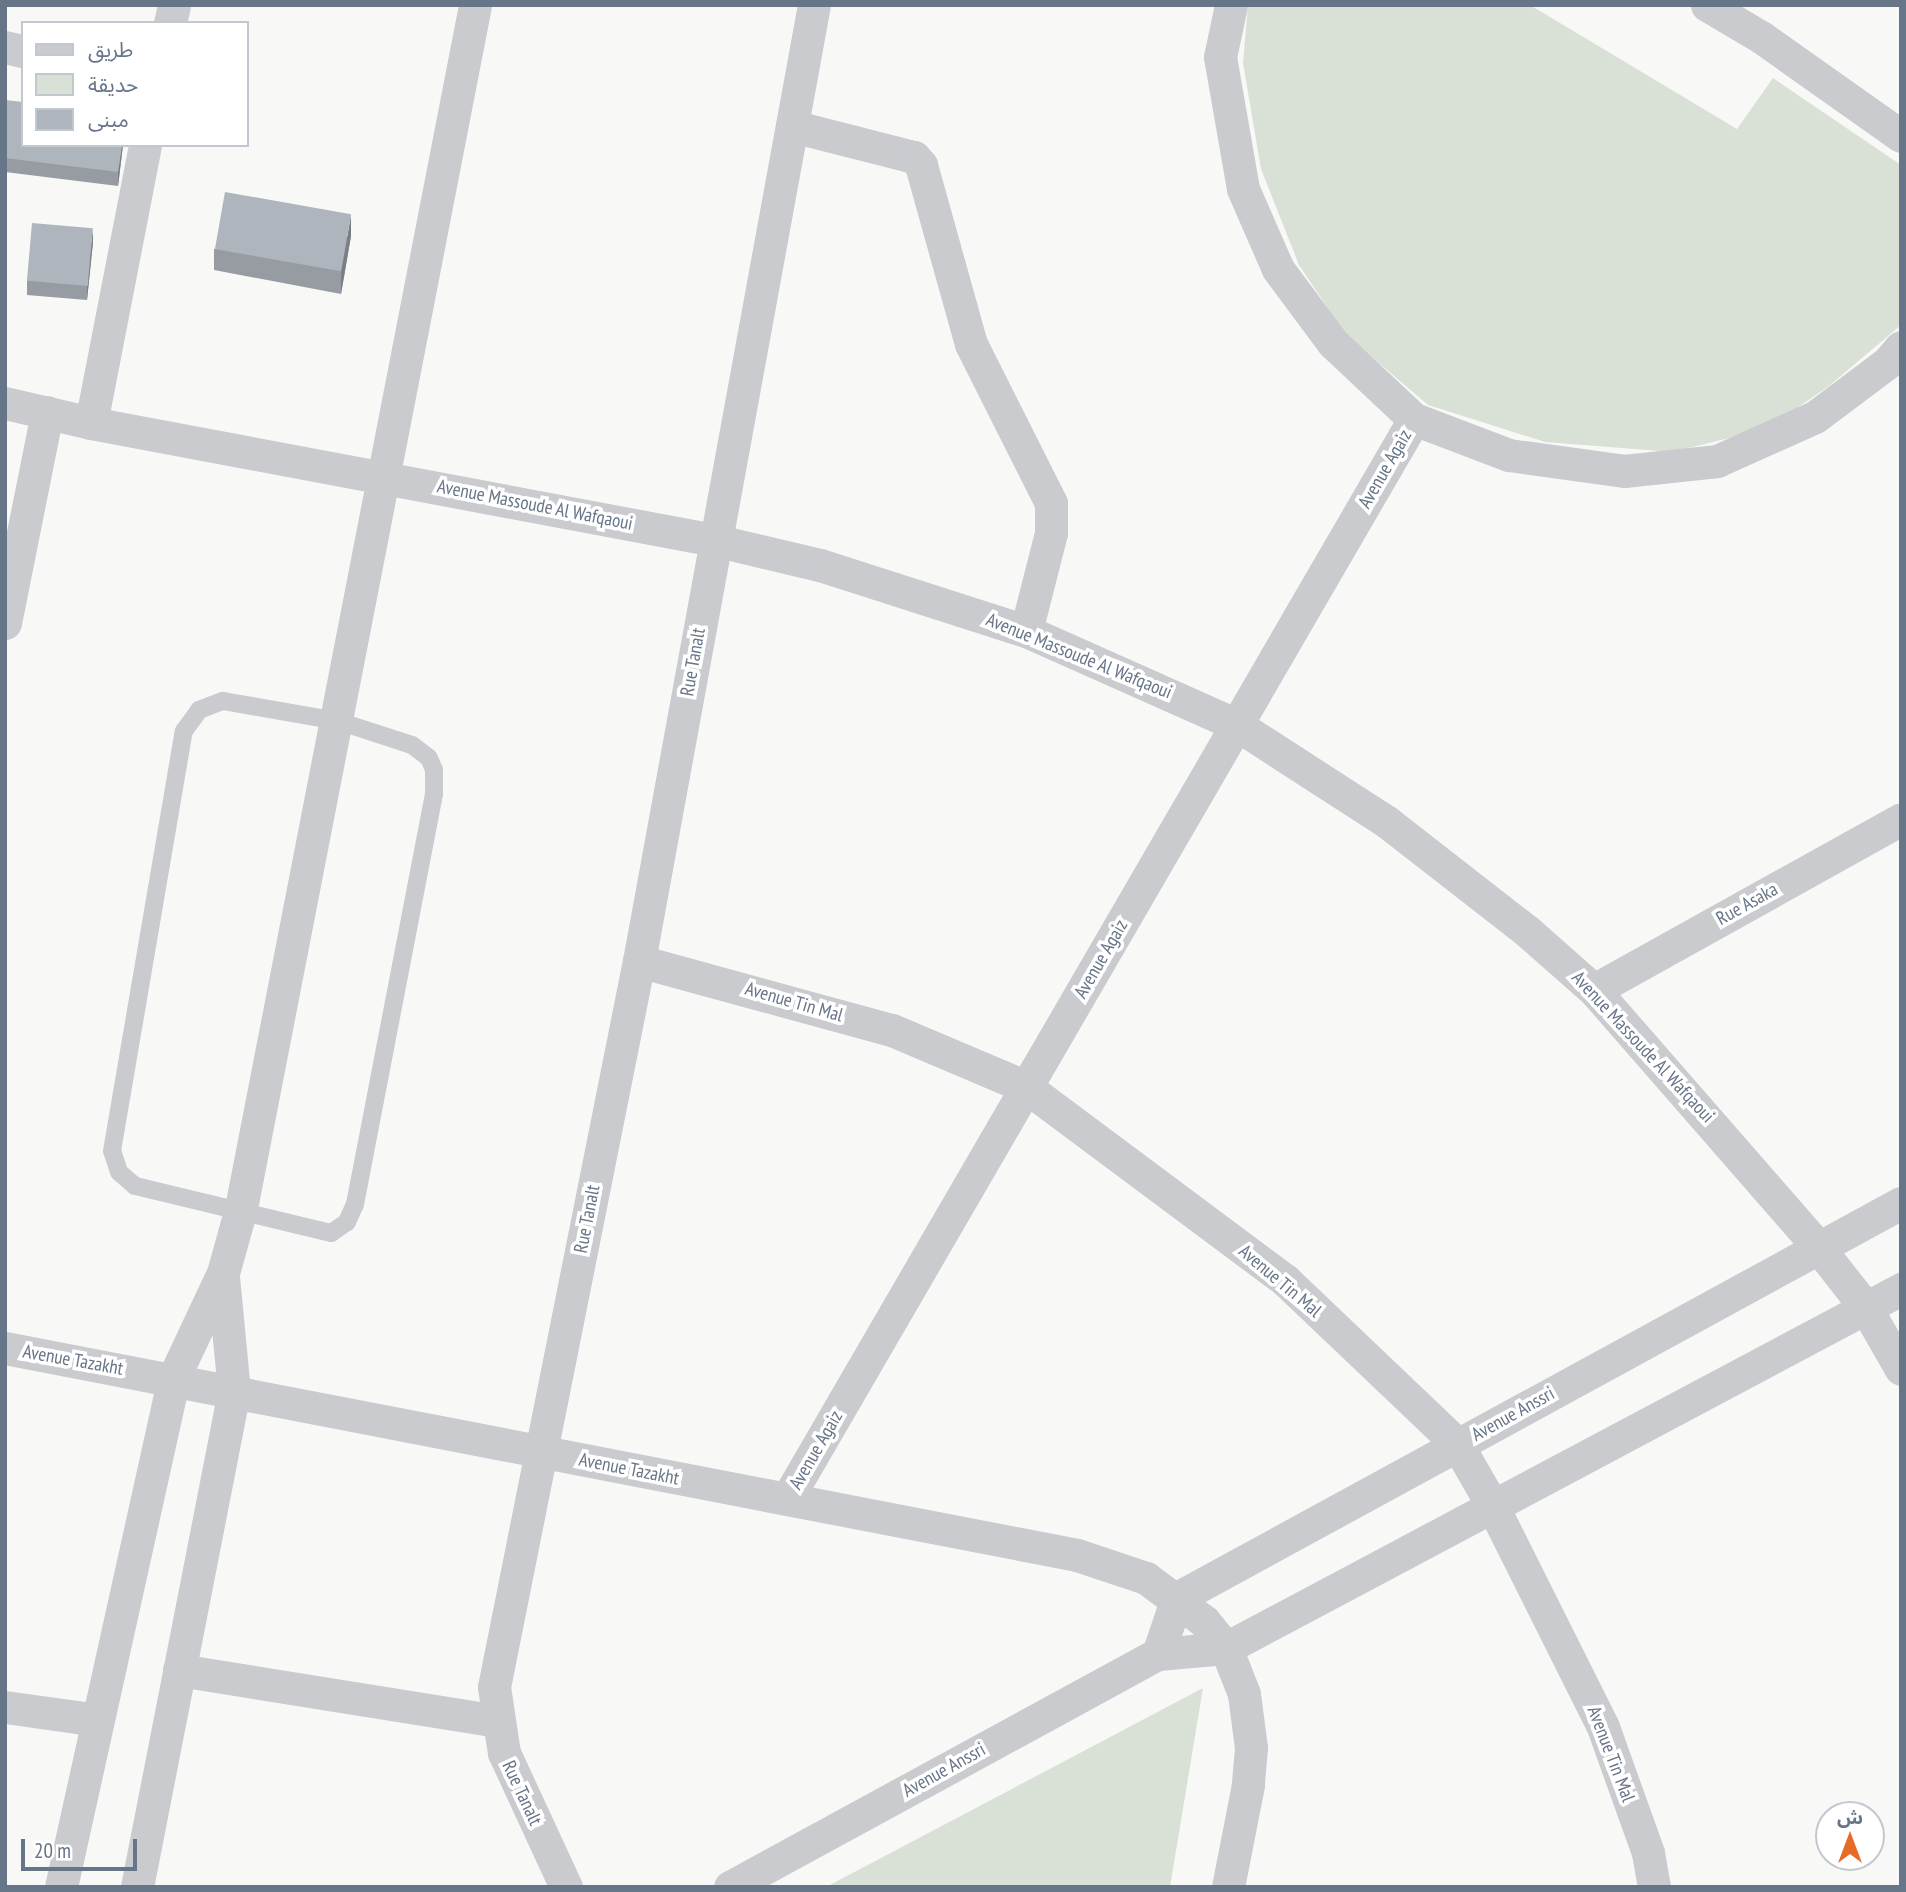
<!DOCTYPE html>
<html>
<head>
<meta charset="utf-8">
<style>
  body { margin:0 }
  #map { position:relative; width:1906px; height:1892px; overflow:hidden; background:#f8f9f6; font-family:"PT Sans Narrow","Noto Sans Arabic",sans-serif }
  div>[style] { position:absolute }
  .green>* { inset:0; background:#d9e1d7 }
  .service>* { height:18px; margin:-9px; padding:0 9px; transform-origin:9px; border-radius:9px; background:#c9cbcf }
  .minor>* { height:33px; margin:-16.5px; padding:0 16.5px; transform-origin:16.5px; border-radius:16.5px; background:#c9cbcf }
  .wall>* { inset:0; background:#969ca2 }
  .shaded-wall>* { inset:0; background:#7a7f84 }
  .building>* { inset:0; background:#aeb5bc; transform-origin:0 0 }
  span { translate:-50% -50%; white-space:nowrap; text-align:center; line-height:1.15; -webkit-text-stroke:7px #fff; paint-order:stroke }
  .street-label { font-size:19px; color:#677588 }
  .frame { position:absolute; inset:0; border:7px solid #677588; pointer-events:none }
  .legend { position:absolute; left:21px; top:21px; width:228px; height:126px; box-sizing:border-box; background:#fff; border:2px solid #c2c8cf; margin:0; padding:9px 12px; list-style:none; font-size:21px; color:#677588 }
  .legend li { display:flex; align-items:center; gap:14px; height:35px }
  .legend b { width:35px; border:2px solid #c2c8cf }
  .north { position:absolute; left:1815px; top:1801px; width:70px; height:70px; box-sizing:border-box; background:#fff; border:2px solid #c2c8cf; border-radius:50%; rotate:0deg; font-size:19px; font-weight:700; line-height:28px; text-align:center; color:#677588 }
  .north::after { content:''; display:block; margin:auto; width:24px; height:32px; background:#e76b27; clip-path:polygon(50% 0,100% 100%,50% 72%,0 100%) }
  .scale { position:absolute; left:21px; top:1839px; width:116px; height:32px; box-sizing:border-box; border:4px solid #677588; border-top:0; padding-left:9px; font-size:21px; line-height:24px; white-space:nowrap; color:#677588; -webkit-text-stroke:5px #fff; paint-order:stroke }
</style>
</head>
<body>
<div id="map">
  <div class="green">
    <i style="clip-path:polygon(1248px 5px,1530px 5px,1737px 129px,1773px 78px,1901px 165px,1901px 325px,1829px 386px,1766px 429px,1672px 452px,1545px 442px,1428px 405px,1345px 334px,1299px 265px,1261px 169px,1243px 63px)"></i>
    <i style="clip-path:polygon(1203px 1688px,1170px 1887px,826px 1887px)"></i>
  </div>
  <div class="service">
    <i style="left:223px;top:701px;width:117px;rotate:9.9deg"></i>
    <i style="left:338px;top:721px;width:78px;rotate:18deg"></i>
    <i style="left:412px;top:745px;width:21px;rotate:37deg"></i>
    <i style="left:429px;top:758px;width:13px;rotate:67deg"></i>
    <i style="left:434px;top:770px;width:24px;rotate:90deg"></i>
    <i style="left:434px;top:794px;width:418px;rotate:100.9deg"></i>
    <i style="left:355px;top:1204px;width:20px;rotate:114deg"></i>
    <i style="left:347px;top:1222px;width:19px;rotate:145deg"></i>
    <i style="left:331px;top:1233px;width:202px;rotate:-166.5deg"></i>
    <i style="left:135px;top:1186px;width:21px;rotate:-139deg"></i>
    <i style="left:119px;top:1172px;width:22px;rotate:-108deg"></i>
    <i style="left:112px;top:1151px;width:426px;rotate:-80.3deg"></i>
    <i style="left:184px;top:731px;width:26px;rotate:-54deg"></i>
    <i style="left:199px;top:710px;width:26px;rotate:-21deg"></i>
  </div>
  <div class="minor">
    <i style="left:1231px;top:5px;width:53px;rotate:101.9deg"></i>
    <i style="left:1220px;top:57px;width:134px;rotate:80.1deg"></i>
    <i style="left:1243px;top:189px;width:87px;rotate:66.4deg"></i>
    <i style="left:1278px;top:269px;width:92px;rotate:53.4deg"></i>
    <i style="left:1333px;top:343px;width:111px;rotate:43.2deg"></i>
    <i style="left:1414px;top:419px;width:102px;rotate:20.8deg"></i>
    <i style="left:1509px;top:455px;width:116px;rotate:7.9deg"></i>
    <i style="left:1624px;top:471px;width:94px;rotate:-6.1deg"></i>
    <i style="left:1717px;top:461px;width:107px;rotate:-24.2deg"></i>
    <i style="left:1815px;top:417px;width:90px;rotate:-36.9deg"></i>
    <i style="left:1887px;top:363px;width:21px;rotate:-49deg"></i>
    <i style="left:1707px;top:5px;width:63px;rotate:30.7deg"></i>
    <i style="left:1761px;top:37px;width:171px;rotate:35.3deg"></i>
    <i style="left:170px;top:23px;width:18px;rotate:-77deg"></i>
    <i style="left:5px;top:47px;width:18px;rotate:13deg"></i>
    <i style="left:792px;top:126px;width:126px;rotate:14.3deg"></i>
    <i style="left:914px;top:157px;width:11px;rotate:49deg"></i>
    <i style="left:921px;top:165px;width:186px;rotate:74.4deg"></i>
    <i style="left:971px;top:344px;width:178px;rotate:63.3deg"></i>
    <i style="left:1051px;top:503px;width:30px;rotate:90deg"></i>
    <i style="left:1051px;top:533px;width:101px;rotate:104.3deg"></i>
    <i style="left:5px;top:403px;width:88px;rotate:13.1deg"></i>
    <i style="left:91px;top:423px;width:634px;rotate:10.64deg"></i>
    <i style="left:714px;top:540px;width:109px;rotate:13.3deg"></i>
    <i style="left:820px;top:565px;width:216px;rotate:17.8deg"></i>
    <i style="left:1026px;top:631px;width:231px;rotate:24deg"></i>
    <i style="left:1237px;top:725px;width:179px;rotate:32.9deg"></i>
    <i style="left:1387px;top:822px;width:177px;rotate:37.9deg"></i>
    <i style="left:1527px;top:931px;width:89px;rotate:41.4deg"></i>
    <i style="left:1594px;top:990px;width:341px;rotate:48.9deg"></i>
    <i style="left:1818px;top:1247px;width:78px;rotate:51.8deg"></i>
    <i style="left:1866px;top:1308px;width:70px;rotate:60.2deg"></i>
    <i style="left:91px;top:423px;width:283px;rotate:-79deg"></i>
    <i style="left:5px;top:623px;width:215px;rotate:-78.7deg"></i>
    <i style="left:639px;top:961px;width:262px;rotate:15.3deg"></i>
    <i style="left:892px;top:1030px;width:146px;rotate:23deg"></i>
    <i style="left:1026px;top:1087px;width:323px;rotate:36.7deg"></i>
    <i style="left:1285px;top:1280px;width:238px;rotate:43.6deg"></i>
    <i style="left:1457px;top:1444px;width:68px;rotate:60deg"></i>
    <i style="left:1491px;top:1503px;width:250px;rotate:63.4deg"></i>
    <i style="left:1603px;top:1727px;width:134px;rotate:70.3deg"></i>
    <i style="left:1648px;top:1853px;width:35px;rotate:80deg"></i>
    <i style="left:1594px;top:990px;width:351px;rotate:-29.1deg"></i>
    <i style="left:5px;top:1348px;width:1092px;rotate:10.93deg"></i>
    <i style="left:1077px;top:1555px;width:73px;rotate:18.4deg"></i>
    <i style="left:1146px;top:1578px;width:72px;rotate:36.6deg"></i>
    <i style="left:1204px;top:1621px;width:35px;rotate:51deg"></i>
    <i style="left:1226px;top:1648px;width:49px;rotate:68.6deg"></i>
    <i style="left:1244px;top:1694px;width:54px;rotate:82.6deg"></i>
    <i style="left:1251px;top:1748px;width:37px;rotate:95deg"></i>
    <i style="left:1248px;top:1785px;width:104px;rotate:101.1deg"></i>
    <i style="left:787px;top:1499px;width:1249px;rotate:-59.86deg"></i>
    <i style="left:1158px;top:1654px;width:59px;rotate:-71.3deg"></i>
    <i style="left:1177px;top:1598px;width:825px;rotate:-28.62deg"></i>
    <i style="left:179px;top:1670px;width:321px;rotate:9.1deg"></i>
    <i style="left:5px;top:1707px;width:93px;rotate:8deg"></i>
    <i style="left:61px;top:1887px;width:522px;rotate:-77.51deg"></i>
    <i style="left:174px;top:1377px;width:115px;rotate:-64.8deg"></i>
    <i style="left:223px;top:1273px;width:67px;rotate:-74.5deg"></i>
    <i style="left:241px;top:1208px;width:1226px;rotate:-78.99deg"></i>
    <i style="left:137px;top:1887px;width:505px;rotate:-78.93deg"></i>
    <i style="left:234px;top:1391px;width:116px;rotate:-95.5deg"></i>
    <i style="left:566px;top:1887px;width:148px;rotate:-114.8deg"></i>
    <i style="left:504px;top:1753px;width:67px;rotate:-98.6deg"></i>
    <i style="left:494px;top:1687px;width:740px;rotate:-78.71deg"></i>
    <i style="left:639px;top:961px;width:972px;rotate:-79.63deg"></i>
    <i style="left:730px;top:1887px;width:487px;rotate:-28.6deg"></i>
    <i style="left:1158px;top:1654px;width:68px;rotate:-5deg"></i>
    <i style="left:1226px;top:1648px;width:765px;rotate:-28.01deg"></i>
  </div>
  <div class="wall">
    <i style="clip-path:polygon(5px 100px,123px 145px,118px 186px,5px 172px)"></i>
    <i style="clip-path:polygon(351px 236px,341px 294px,214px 270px,214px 249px)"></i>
    <i style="clip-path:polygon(93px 242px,87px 300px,27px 295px,27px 281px)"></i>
  </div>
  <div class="shaded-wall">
    <i style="clip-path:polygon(122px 145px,123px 145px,118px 186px,118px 172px)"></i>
    <i style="clip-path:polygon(351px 215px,351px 236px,341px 294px,341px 273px)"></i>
    <i style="clip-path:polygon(93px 228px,93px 242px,87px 300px,87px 286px)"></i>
  </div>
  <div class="building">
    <i style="clip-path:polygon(5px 100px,23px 102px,23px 145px,122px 145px,118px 172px,5px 158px)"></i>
    <i style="left:225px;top:192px;width:128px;height:58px;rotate:10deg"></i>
    <i style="left:32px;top:223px;width:61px;height:58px;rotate:5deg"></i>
  </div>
  <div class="street-label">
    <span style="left:1385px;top:469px;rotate:-60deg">Avenue Agaiz</span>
    <span style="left:535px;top:505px;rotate:11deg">Avenue Massoude Al Wafqaoui</span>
    <span style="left:1079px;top:656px;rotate:22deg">Avenue Massoude Al Wafqaoui</span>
    <span style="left:693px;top:662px;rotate:-80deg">Rue Tanalt</span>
    <span style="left:1747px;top:904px;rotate:-29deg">Rue Asaka</span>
    <span style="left:1101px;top:959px;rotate:-60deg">Avenue Agaiz</span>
    <span style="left:794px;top:1002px;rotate:16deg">Avenue Tin Mal</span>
    <span style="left:1643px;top:1047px;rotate:47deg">Avenue Massoude Al Wafqaoui</span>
    <span style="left:587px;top:1219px;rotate:-79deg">Rue Tanalt</span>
    <span style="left:1280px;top:1281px;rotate:40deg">Avenue Tin Mal</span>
    <span style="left:73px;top:1360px;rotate:10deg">Avenue Tazakht</span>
    <span style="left:1513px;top:1414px;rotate:-29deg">Avenue Anssri</span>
    <span style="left:816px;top:1450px;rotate:-60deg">Avenue Agaiz</span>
    <span style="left:629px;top:1469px;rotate:11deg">Avenue Tazakht</span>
    <span style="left:1611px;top:1754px;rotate:69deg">Avenue Tin Mal</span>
    <span style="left:944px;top:1770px;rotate:-29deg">Avenue Anssri</span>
    <span style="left:522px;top:1793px;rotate:65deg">Rue Tanalt</span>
  </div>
  <div class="frame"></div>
  <ul class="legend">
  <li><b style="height:9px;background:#c9cbcf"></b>طريق</li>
  <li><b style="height:19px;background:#d9e1d7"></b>حديقة</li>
  <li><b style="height:19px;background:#aeb5bc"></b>مبنى</li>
  </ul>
  <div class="north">ش</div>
  <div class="scale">20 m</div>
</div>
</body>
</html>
